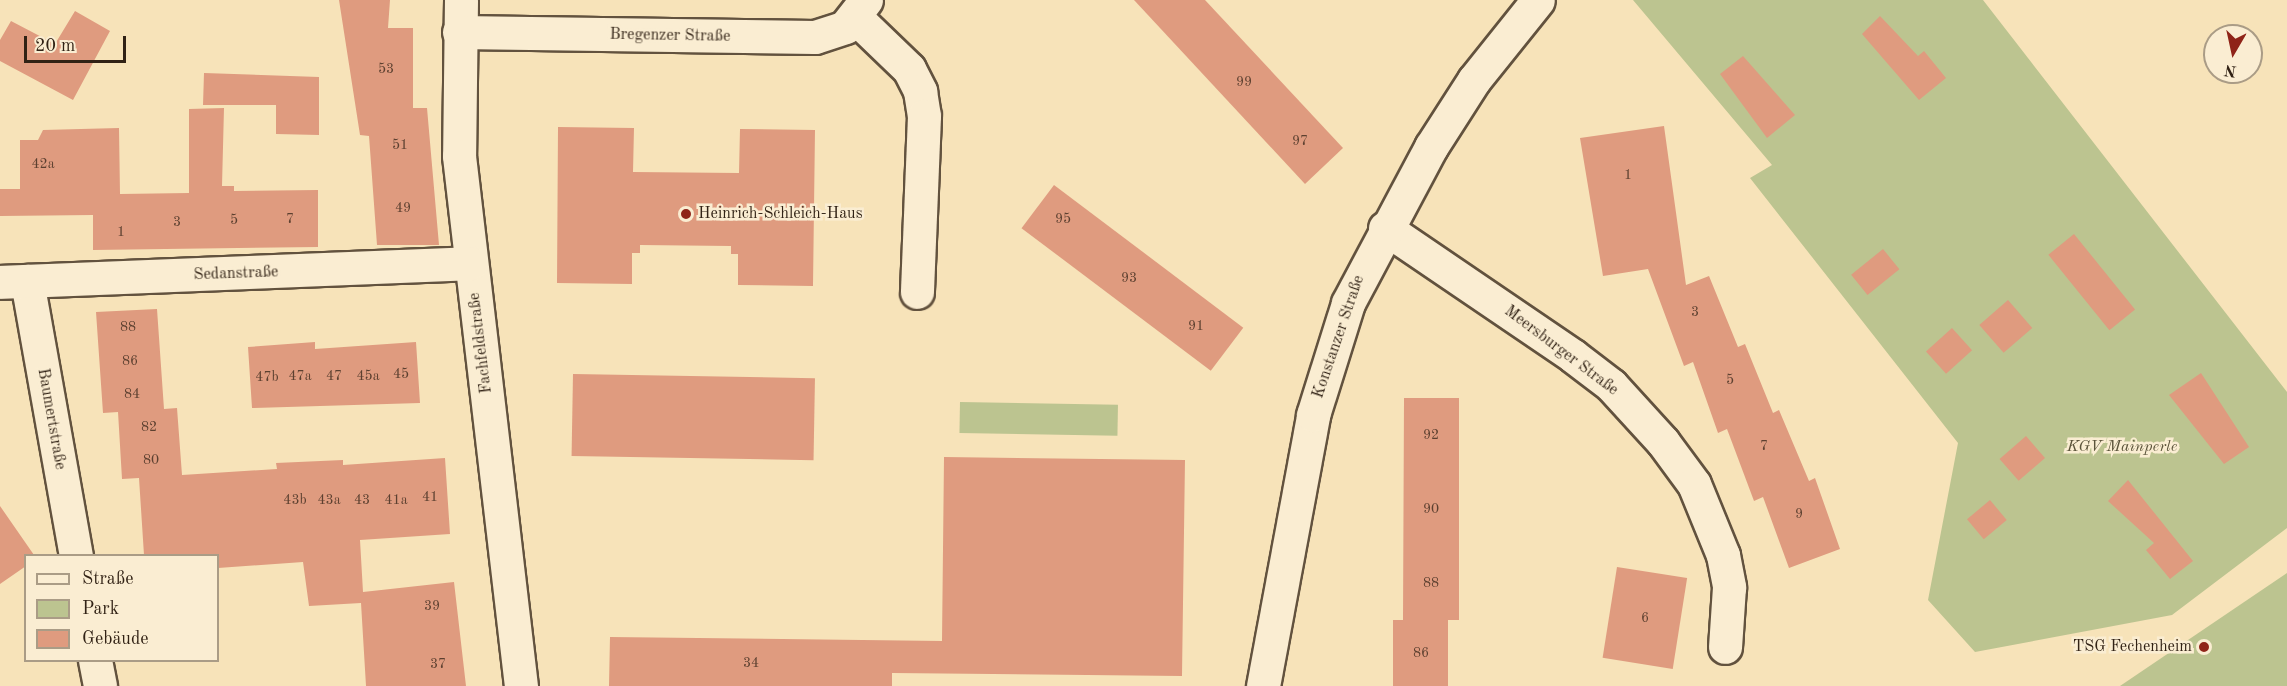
<!DOCTYPE html>
<html>
<head>
<meta charset="utf-8">
<style>
  body { margin:0 }
  #map { position:relative; width:2287px; height:686px; overflow:hidden; background:#f7e3b9; font-family:"Old Standard TT",serif }
  div>[style] { position:absolute }
  .green>* { inset:0; background:#bcc490; transform-origin:0 0 }
  .building>* { inset:0; background:#df9b7f; transform-origin:0 0 }
  .roads { filter:drop-shadow(2px 0 #62523e) drop-shadow(-2px 0 #62523e) drop-shadow(0 2px #62523e) drop-shadow(0 -2px #62523e) }
  .minor>* { height:33px; margin:-16.5px; padding:0 16.5px; transform-origin:16.5px; border-radius:16.5px; background:#faedd2 }
  .dots>* { width:16px; height:16px; translate:-50% -50%; box-sizing:border-box; border:3px solid #faedd2; border-radius:50% }
  span { translate:-50% -50%; white-space:nowrap; text-align:center; line-height:1.15; -webkit-text-stroke:5px #faedd2; paint-order:stroke }
  .number-label { font-size:14px; color:#5c4030 }
  .number-label span { -webkit-text-stroke-width:0 }
  .street-label { font-size:16px; color:#312215 }
  .poi-label { font-size:16px; color:#312215 }
  .left { translate:0 -50%; text-align:left }
  .right { translate:-100% -50%; text-align:right }
  .park-label { font-size:16px; color:#5b533a; font-style:italic }
  .legend { position:absolute; left:24px; top:554px; width:195px; height:108px; box-sizing:border-box; background:#faedd2; border:2px solid #aa9c86; margin:0; padding:8px 10px; list-style:none; font-size:18px; color:#312215 }
  .legend li { display:flex; align-items:center; gap:12px; height:30px }
  .legend b { width:30px; border:2px solid #aa9c86 }
  .north { position:absolute; left:2203px; top:24px; width:60px; height:60px; box-sizing:border-box; background:#faedd2; border:2px solid #aa9c86; border-radius:50%; rotate:189deg; font-size:16px; font-weight:700; line-height:24px; text-align:center; color:#312215 }
  .north::after { content:''; display:block; margin:auto; width:21px; height:27px; background:#8f2418; clip-path:polygon(50% 0,100% 100%,50% 72%,0 100%) }
  .scale { position:absolute; left:24px; top:36px; width:102px; height:27px; box-sizing:border-box; border:3px solid #312215; border-top:0; padding-left:8px; font-size:18px; line-height:21px; white-space:nowrap; color:#312215; -webkit-text-stroke:4px #faedd2; paint-order:stroke }
</style>
</head>
<body>
<div id="map">
  <div class="green">
    <i style="clip-path:polygon(1633px 0,1983px 0,2287px 392px,2287px 528px,2172px 615px,1975px 652px,1928px 600px,1958px 443px,1750px 178px,1772px 165px)"></i>
    <i style="left:960px;top:402px;width:158px;height:31px;rotate:1deg"></i>
    <i style="clip-path:polygon(2287px 573px,2287px 686px,2120px 686px)"></i>
  </div>
  <div class="building">
    <i style="clip-path:polygon(339px 0,390px 0,388px 28px,413px 28px,413px 108px,427px 108px,439px 245px,377px 245px,369px 136px,360px 135px)"></i>
    <i style="clip-path:polygon(1134px 0,1205px 0,1343px 148px,1305px 184px)"></i>
    <i style="clip-path:polygon(75px 11px,110px 31px,73px 100px,0 61px,0 40px,11px 21px,55px 44px)"></i>
    <i style="clip-path:polygon(1880px 16px,1918px 56px,1924px 51px,1946px 78px,1919px 100px,1862px 34px)"></i>
    <i style="clip-path:polygon(1743px 56px,1795px 115px,1767px 138px,1720px 74px)"></i>
    <i style="clip-path:polygon(204px 73px,319px 77px,319px 135px,276px 134px,276px 105px,203px 105px)"></i>
    <i style="clip-path:polygon(224px 108px,222px 186px,234px 186px,234px 191px,318px 190px,318px 247px,93px 250px,93px 215px,0 216px,0 189px,20px 189px,20px 140px,38px 140px,43px 130px,119px 128px,120px 194px,189px 193px,189px 109px)"></i>
    <i style="clip-path:polygon(1664px 126px,1686px 285px,1709px 276px,1738px 347px,1745px 344px,1773px 413px,1779px 410px,1809px 481px,1815px 478px,1840px 549px,1789px 568px,1763px 497px,1754px 501px,1727px 429px,1718px 433px,1693px 362px,1684px 366px,1648px 269px,1603px 276px,1580px 138px)"></i>
    <i style="clip-path:polygon(558px 127px,634px 128px,633px 172px,739px 173px,740px 129px,815px 130px,813px 286px,738px 285px,738px 254px,731px 254px,731px 246px,640px 245px,640px 253px,632px 253px,632px 284px,557px 283px)"></i>
    <i style="left:1054px;top:185px;width:237px;height:54px;rotate:37deg"></i>
    <i style="left:2074px;top:234px;width:97px;height:33px;rotate:51deg"></i>
    <i style="left:1883px;top:249px;width:26px;height:41px;rotate:51deg"></i>
    <i style="left:2008px;top:300px;width:37px;height:38px;rotate:49deg"></i>
    <i style="clip-path:polygon(157px 309px,164px 409px,177px 408px,182px 475px,277px 469px,276px 463px,343px 460px,343px 465px,445px 458px,450px 534px,360px 540px,363px 592px,454px 582px,466px 686px,366px 686px,361px 603px,309px 606px,303px 562px,218px 568px,218px 555px,144px 555px,139px 478px,122px 479px,118px 412px,103px 413px,96px 312px)"></i>
    <i style="left:1952px;top:328px;width:30px;height:35px;rotate:48deg"></i>
    <i style="clip-path:polygon(315px 342px,315px 349px,416px 342px,420px 403px,252px 408px,248px 347px)"></i>
    <i style="clip-path:polygon(2201px 373px,2249px 447px,2224px 464px,2169px 395px)"></i>
    <i style="left:573px;top:374px;width:242px;height:82px;rotate:1deg"></i>
    <i style="clip-path:polygon(1404px 398px,1459px 398px,1459px 620px,1448px 620px,1448px 686px,1393px 686px,1393px 620px,1403px 620px)"></i>
    <i style="left:2026px;top:436px;width:29px;height:35px;rotate:49deg"></i>
    <i style="clip-path:polygon(944px 457px,1185px 460px,1182px 676px,892px 673px,892px 686px,609px 686px,610px 637px,942px 641px)"></i>
    <i style="clip-path:polygon(2128px 480px,2193px 561px,2170px 579px,2146px 550px,2154px 543px,2108px 501px)"></i>
    <i style="left:1990px;top:500px;width:26px;height:30px;rotate:50deg"></i>
    <i style="clip-path:polygon(0 506px,34px 555px,26px 555px,26px 566px,0 584px)"></i>
    <i style="left:1617px;top:567px;width:71px;height:92px;rotate:9deg"></i>
  </div>
  <div class="roads">
    <div class="minor">
      <i style="left:461px;top:0;width:156px;rotate:90.7deg"></i>
      <i style="left:459px;top:156px;width:534px;rotate:83.33deg"></i>
      <i style="left:855px;top:17px;width:75px;rotate:43.9deg"></i>
      <i style="left:909px;top:69px;width:25px;rotate:63deg"></i>
      <i style="left:920px;top:91px;width:25px;rotate:81deg"></i>
      <i style="left:924px;top:116px;width:176px;rotate:92.3deg"></i>
      <i style="left:459px;top:32px;width:356px;rotate:0.8deg"></i>
      <i style="left:815px;top:37px;width:32px;rotate:-18deg"></i>
      <i style="left:845px;top:27px;width:34px;rotate:-52deg"></i>
      <i style="left:1385px;top:228px;width:227px;rotate:34.2deg"></i>
      <i style="left:1573px;top:356px;width:48px;rotate:37.3deg"></i>
      <i style="left:1611px;top:385px;width:77px;rotate:47.6deg"></i>
      <i style="left:1663px;top:442px;width:52px;rotate:53.6deg"></i>
      <i style="left:1694px;top:484px;width:77px;rotate:67.8deg"></i>
      <i style="left:1723px;top:555px;width:33px;rotate:79deg"></i>
      <i style="left:1729px;top:587px;width:60px;rotate:93.8deg"></i>
      <i style="left:27px;top:281px;width:279px;rotate:79.9deg"></i>
      <i style="left:0;top:282px;width:471px;rotate:-2.3deg"></i>
      <i style="left:95px;top:660px;width:26px;rotate:79deg"></i>
      <i style="left:1263px;top:686px;width:276px;rotate:-79.5deg"></i>
      <i style="left:1313px;top:415px;width:117px;rotate:-72.6deg"></i>
      <i style="left:1348px;top:303px;width:177px;rotate:-62deg"></i>
      <i style="left:1431px;top:147px;width:80px;rotate:-57.3deg"></i>
      <i style="left:1474px;top:80px;width:102px;rotate:-51.3deg"></i>
    </div>
  </div>
  <div class="dots">
    <i style="left:686px;top:214px;background:#8f2418"></i>
    <i style="left:2204px;top:647px;background:#8f2418"></i>
  </div>
  <div class="number-label">
    <span style="left:386px;top:69px">53</span>
    <span style="left:1244px;top:82px">99</span>
    <span style="left:1300px;top:141px">97</span>
    <span style="left:400px;top:145px">51</span>
    <span style="left:43px;top:164px">42a</span>
    <span style="left:1628px;top:175px">1</span>
    <span style="left:403px;top:208px">49</span>
    <span style="left:290px;top:219px">7</span>
    <span style="left:1063px;top:219px">95</span>
    <span style="left:234px;top:220px">5</span>
    <span style="left:177px;top:222px">3</span>
    <span style="left:121px;top:232px">1</span>
    <span style="left:1129px;top:278px">93</span>
    <span style="left:1695px;top:312px">3</span>
    <span style="left:1196px;top:326px">91</span>
    <span style="left:128px;top:327px">88</span>
    <span style="left:130px;top:361px">86</span>
    <span style="left:401px;top:374px">45</span>
    <span style="left:300px;top:376px">47a</span>
    <span style="left:334px;top:376px">47</span>
    <span style="left:368px;top:376px">45a</span>
    <span style="left:267px;top:377px">47b</span>
    <span style="left:1730px;top:380px">5</span>
    <span style="left:132px;top:394px">84</span>
    <span style="left:149px;top:427px">82</span>
    <span style="left:1431px;top:435px">92</span>
    <span style="left:1764px;top:446px">7</span>
    <span style="left:151px;top:460px">80</span>
    <span style="left:430px;top:497px">41</span>
    <span style="left:295px;top:500px">43b</span>
    <span style="left:329px;top:500px">43a</span>
    <span style="left:362px;top:500px">43</span>
    <span style="left:396px;top:500px">41a</span>
    <span style="left:1431px;top:509px">90</span>
    <span style="left:1799px;top:514px">9</span>
    <span style="left:1431px;top:583px">88</span>
    <span style="left:432px;top:606px">39</span>
    <span style="left:1645px;top:618px">6</span>
    <span style="left:1421px;top:653px">86</span>
    <span style="left:751px;top:663px">34</span>
    <span style="left:438px;top:664px">37</span>
  </div>
  <div class="street-label">
    <span style="left:670px;top:36px;rotate:1deg">Bregenzer Straße</span>
    <span style="left:236px;top:274px;rotate:-2deg">Sedanstraße</span>
    <span style="left:1339px;top:337px;rotate:-71deg">Konstanzer Straße</span>
    <span style="left:481px;top:343px;rotate:-97deg">Fachfeldstraße</span>
    <span style="left:1561px;top:351px;rotate:37deg">Meersburger Straße</span>
    <span style="left:51px;top:419px;rotate:80deg">Baumertstraße</span>
  </div>
  <div class="poi-label">
    <span class="left" style="left:698px;top:214px">Heinrich-Schleich-Haus</span>
    <span class="right" style="left:2192px;top:647px">TSG Fechenheim</span>
  </div>
  <div class="park-label">
    <span style="left:2122px;top:447px">KGV Mainperle</span>
  </div>
  <ul class="legend">
  <li><b style="height:8px;background:#faedd2"></b>Straße</li>
  <li><b style="height:16px;background:#bcc490"></b>Park</li>
  <li><b style="height:16px;background:#df9b7f"></b>Gebäude</li>
  </ul>
  <div class="north">N</div>
  <div class="scale">20 m</div>
</div>
</body>
</html>
